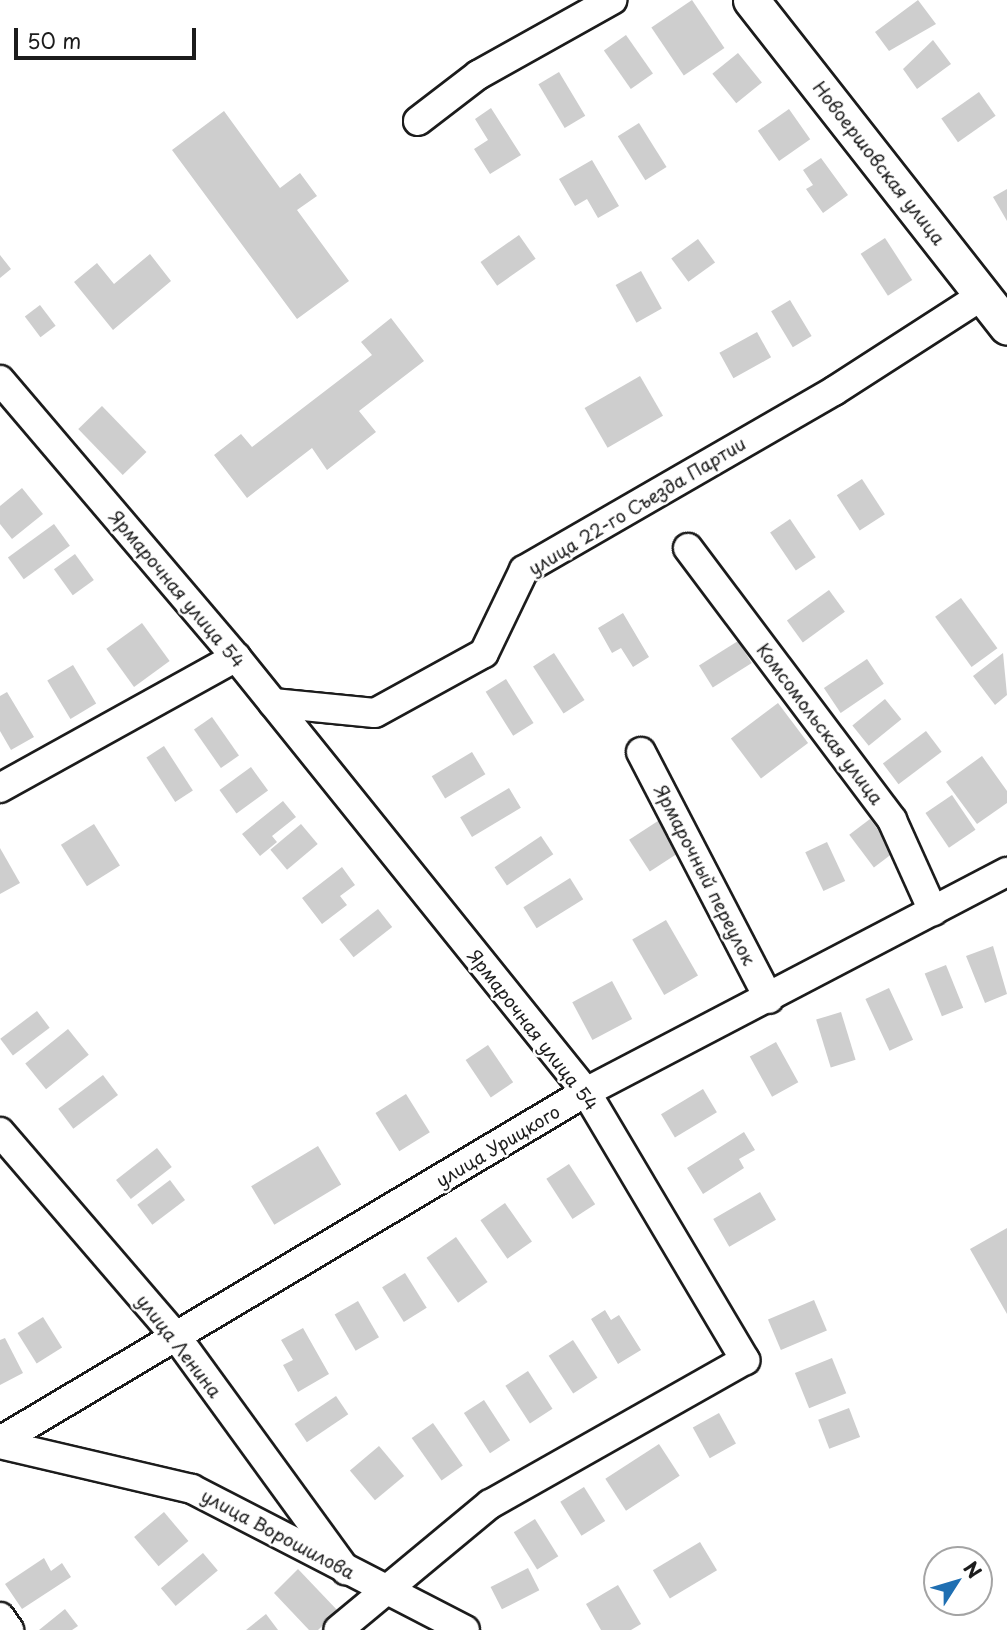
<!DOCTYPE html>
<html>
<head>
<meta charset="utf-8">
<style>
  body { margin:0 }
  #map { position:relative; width:1007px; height:1630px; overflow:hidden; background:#fff; font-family:"Playpen Sans",sans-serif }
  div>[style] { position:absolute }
  .building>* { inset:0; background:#cecece; transform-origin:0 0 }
  .roads { filter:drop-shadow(2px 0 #1c1c1c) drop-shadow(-2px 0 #1c1c1c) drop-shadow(0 2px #1c1c1c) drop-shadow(0 -2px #1c1c1c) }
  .minor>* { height:28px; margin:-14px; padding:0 14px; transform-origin:14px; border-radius:14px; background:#fff }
  .major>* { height:35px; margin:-17.5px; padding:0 17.5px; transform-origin:17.5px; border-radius:17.5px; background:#fff }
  span { translate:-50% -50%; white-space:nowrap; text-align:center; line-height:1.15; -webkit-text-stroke:5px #fff; paint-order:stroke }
  .street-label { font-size:18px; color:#1c1c1c }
  .north { position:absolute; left:923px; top:1546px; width:70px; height:70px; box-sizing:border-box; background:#fff; border:2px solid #a4a4a4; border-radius:50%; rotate:53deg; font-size:19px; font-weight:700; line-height:28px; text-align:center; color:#1c1c1c }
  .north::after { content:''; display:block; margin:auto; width:24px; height:32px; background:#1f6fb2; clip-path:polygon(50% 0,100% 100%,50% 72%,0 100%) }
  .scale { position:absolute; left:14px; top:28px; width:182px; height:32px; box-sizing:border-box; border:4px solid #1c1c1c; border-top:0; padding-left:9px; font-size:21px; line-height:24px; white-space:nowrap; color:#1c1c1c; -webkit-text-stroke:5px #fff; paint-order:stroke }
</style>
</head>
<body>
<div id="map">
  <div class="building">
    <i style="left:692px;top:0;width:58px;height:49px;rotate:56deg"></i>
    <i style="clip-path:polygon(918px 0,936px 24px,889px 51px,875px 32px)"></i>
    <i style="left:626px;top:35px;width:47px;height:27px;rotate:55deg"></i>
    <i style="clip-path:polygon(933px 40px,951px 64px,917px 89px,903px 69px)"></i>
    <i style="left:738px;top:53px;width:38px;height:33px;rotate:51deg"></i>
    <i style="left:559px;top:72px;width:51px;height:24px;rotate:59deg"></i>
    <i style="left:979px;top:92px;width:29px;height:46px;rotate:55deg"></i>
    <i style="clip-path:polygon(491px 108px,521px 155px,490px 174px,474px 149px,488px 140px,475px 119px)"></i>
    <i style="left:789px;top:109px;width:37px;height:38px;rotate:55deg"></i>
    <i style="clip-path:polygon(224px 111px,280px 188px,300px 173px,317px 196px,297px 210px,349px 281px,297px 319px,172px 150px)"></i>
    <i style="left:639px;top:123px;width:52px;height:25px;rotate:58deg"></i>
    <i style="clip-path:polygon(821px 158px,848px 195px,823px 213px,806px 189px,813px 185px,803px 170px)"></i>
    <i style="clip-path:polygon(592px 160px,619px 206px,598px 218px,587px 199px,575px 206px,559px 179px)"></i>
    <i style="clip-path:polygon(1007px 189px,1007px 221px,993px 197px)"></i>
    <i style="left:519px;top:235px;width:29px;height:47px;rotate:55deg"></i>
    <i style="left:885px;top:238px;width:50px;height:29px;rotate:57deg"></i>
    <i style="left:698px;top:239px;width:29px;height:33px;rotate:54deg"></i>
    <i style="clip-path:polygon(150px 254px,171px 281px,113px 330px,74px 282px,97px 263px,114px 284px)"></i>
    <i style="clip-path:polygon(0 255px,11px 269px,0 278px)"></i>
    <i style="left:641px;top:271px;width:43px;height:29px;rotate:61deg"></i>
    <i style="left:790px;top:300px;width:42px;height:22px;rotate:59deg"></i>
    <i style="left:40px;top:305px;width:26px;height:19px;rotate:53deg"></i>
    <i style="clip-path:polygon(391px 318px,424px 361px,359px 411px,376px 432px,327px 470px,312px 448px,247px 498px,214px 455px,241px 434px,252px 447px,372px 355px,361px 342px)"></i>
    <i style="left:757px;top:332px;width:29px;height:43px;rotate:61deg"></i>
    <i style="left:640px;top:376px;width:46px;height:64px;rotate:60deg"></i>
    <i style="left:102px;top:406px;width:64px;height:33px;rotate:46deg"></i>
    <i style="left:862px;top:479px;width:42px;height:30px;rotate:57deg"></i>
    <i style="clip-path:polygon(22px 488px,43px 514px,12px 539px,0 524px,0 506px)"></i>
    <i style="left:790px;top:519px;width:46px;height:24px;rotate:56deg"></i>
    <i style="left:54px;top:524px;width:27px;height:57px;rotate:54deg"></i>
    <i style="left:75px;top:554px;width:32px;height:26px;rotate:54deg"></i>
    <i style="left:829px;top:590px;width:27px;height:52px;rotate:54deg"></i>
    <i style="left:961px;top:598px;width:62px;height:32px;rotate:54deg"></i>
    <i style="clip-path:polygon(623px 613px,649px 657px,633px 667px,621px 648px,612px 653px,598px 628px)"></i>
    <i style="left:142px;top:623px;width:47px;height:44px;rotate:54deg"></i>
    <i style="left:738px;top:641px;width:26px;height:46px;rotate:58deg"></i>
    <i style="left:554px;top:653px;width:56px;height:25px;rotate:57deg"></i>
    <i style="clip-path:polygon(1003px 653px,1007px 695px,995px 705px,973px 676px)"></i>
    <i style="left:867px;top:659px;width:30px;height:52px;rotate:56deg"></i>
    <i style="left:73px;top:665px;width:45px;height:30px;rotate:59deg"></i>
    <i style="left:506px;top:679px;width:52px;height:24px;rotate:58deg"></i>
    <i style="clip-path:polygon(7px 692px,34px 737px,11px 750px,0 731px,0 696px)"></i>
    <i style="left:885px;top:699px;width:26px;height:42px;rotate:51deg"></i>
    <i style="left:778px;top:703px;width:50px;height:59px;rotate:53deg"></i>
    <i style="left:212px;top:717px;width:47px;height:22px;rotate:55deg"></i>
    <i style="left:926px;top:731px;width:26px;height:54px;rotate:53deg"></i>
    <i style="left:164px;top:746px;width:53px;height:21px;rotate:57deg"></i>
    <i style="left:472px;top:752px;width:26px;height:47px;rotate:59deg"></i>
    <i style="clip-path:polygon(982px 756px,1007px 791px,1007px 803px,977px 824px,946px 782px)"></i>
    <i style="left:251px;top:767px;width:29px;height:39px;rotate:54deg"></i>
    <i style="left:509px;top:788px;width:23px;height:57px;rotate:59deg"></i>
    <i style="left:952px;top:795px;width:42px;height:32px;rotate:56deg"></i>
    <i style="clip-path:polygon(283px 801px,296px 817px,272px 836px,277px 842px,260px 856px,242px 834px)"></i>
    <i style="left:661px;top:819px;width:38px;height:38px;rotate:57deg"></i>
    <i style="left:870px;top:819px;width:41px;height:26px;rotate:53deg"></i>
    <i style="left:94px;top:824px;width:49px;height:39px;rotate:58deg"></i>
    <i style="left:301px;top:824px;width:26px;height:40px;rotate:50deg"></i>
    <i style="left:541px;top:836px;width:22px;height:56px;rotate:56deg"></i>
    <i style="left:827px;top:842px;width:43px;height:24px;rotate:65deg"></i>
    <i style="clip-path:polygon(0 848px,20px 883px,0 894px)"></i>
    <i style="clip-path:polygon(342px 867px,355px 885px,340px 896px,347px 905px,322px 924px,302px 898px)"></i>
    <i style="left:570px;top:878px;width:25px;height:55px;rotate:58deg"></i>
    <i style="left:378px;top:909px;width:23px;height:49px;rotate:52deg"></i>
    <i style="left:666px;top:920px;width:64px;height:39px;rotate:60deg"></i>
    <i style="clip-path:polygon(993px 946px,1007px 994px,985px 1003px,966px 956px)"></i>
    <i style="left:946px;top:965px;width:46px;height:23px;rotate:68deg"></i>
    <i style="left:612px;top:981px;width:43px;height:45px;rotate:62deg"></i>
    <i style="left:889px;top:988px;width:57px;height:26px;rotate:65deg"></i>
    <i style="left:37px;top:1011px;width:21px;height:46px;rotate:53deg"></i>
    <i style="left:841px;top:1012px;width:50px;height:26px;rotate:73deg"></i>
    <i style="left:68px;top:1029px;width:33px;height:55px;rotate:51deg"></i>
    <i style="left:776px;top:1042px;width:46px;height:30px;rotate:61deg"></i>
    <i style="left:488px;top:1045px;width:45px;height:27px;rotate:56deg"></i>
    <i style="left:103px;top:1075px;width:25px;height:56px;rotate:53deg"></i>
    <i style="left:703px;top:1089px;width:27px;height:49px;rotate:59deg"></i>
    <i style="left:406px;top:1094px;width:45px;height:36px;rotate:58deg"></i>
    <i style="clip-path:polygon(744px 1132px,755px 1150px,739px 1159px,744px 1168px,703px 1194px,687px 1168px)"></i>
    <i style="left:318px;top:1146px;width:45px;height:78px;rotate:59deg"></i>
    <i style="left:157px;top:1148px;width:24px;height:52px;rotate:52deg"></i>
    <i style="left:569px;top:1164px;width:48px;height:27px;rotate:57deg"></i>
    <i style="left:170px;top:1180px;width:25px;height:41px;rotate:53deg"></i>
    <i style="left:760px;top:1192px;width:32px;height:54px;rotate:60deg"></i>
    <i style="left:505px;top:1203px;width:47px;height:30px;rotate:55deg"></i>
    <i style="clip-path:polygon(1007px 1228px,1007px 1314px,970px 1249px)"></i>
    <i style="left:456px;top:1237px;width:55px;height:36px;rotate:55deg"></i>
    <i style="left:405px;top:1273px;width:41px;height:27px;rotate:58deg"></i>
    <i style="left:814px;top:1300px;width:33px;height:50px;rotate:67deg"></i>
    <i style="left:358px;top:1301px;width:42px;height:27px;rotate:60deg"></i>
    <i style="clip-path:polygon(605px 1310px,611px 1320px,619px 1315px,641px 1350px,618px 1364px,591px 1319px)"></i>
    <i style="left:43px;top:1317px;width:36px;height:30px;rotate:58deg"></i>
    <i style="clip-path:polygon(303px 1328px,329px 1374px,298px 1392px,283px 1365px,293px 1360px,281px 1340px)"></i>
    <i style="clip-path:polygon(5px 1338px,23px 1373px,0 1385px,0 1340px)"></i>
    <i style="left:573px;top:1340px;width:45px;height:29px;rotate:57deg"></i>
    <i style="left:832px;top:1358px;width:38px;height:40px;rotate:68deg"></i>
    <i style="left:528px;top:1371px;width:45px;height:27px;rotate:57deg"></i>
    <i style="left:336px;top:1396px;width:22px;height:50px;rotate:56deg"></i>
    <i style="left:484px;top:1400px;width:48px;height:24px;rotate:57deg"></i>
    <i style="left:849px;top:1408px;width:31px;height:33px;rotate:69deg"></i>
    <i style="left:719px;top:1413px;width:35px;height:30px;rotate:61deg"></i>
    <i style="left:433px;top:1423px;width:52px;height:26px;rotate:55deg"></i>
    <i style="left:659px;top:1444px;width:38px;height:64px;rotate:57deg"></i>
    <i style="left:379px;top:1446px;width:39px;height:38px;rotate:50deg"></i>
    <i style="left:584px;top:1487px;width:40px;height:28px;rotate:58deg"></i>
    <i style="left:164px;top:1512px;width:38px;height:39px;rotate:50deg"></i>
    <i style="left:535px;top:1519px;width:44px;height:25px;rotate:58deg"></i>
    <i style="left:700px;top:1542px;width:33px;height:55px;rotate:59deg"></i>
    <i style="left:203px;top:1553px;width:23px;height:55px;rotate:50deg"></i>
    <i style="clip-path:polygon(44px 1558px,51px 1571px,62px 1563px,71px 1577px,22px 1609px,5px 1584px)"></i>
    <i style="left:528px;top:1568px;width:25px;height:42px;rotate:63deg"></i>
    <i style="clip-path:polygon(298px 1569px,338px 1611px,318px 1630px,309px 1630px,274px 1593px)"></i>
    <i style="clip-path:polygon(618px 1585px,641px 1624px,631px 1630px,601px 1630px,586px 1604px)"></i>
    <i style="clip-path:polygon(65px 1609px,78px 1626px,72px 1630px,39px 1630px)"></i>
    <i style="clip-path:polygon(266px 1614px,278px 1630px,246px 1630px)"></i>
  </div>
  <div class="roads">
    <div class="minor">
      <i style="left:418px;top:121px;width:76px;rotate:-37.5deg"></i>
      <i style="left:478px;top:75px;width:154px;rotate:-29.2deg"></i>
      <i style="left:0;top:380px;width:364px;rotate:49.6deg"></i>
      <i style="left:236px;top:657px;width:558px;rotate:51.18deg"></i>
      <i style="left:586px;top:1092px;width:312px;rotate:59.3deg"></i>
      <i style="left:745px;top:1360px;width:293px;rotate:150.5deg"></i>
      <i style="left:490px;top:1504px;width:197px;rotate:140.3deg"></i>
      <i style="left:688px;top:548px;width:340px;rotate:53.1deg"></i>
      <i style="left:892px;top:820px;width:100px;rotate:65.7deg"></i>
      <i style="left:273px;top:703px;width:102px;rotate:5.6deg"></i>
      <i style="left:375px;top:713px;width:124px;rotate:-28.8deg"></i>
      <i style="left:484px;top:653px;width:92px;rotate:-64.3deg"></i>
      <i style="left:524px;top:570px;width:358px;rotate:-30deg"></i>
      <i style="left:834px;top:391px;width:177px;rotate:-32.8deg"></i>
      <i style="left:641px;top:752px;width:278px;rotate:62.6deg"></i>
      <i style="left:0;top:788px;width:270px;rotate:-29deg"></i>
      <i style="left:0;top:1132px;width:273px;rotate:49.3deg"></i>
      <i style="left:178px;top:1339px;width:286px;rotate:54deg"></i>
      <i style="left:0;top:1441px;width:682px;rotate:-30.78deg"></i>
      <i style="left:586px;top:1092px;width:475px;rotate:-27.6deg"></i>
      <i style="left:0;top:1444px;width:197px;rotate:13.2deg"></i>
      <i style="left:192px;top:1489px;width:307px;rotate:27.3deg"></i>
      <i style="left:0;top:1617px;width:16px;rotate:55deg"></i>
    </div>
    <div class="major">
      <i style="left:751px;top:0;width:415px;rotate:51.9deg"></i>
    </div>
  </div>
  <div class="street-label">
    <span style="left:879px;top:163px;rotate:52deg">Новоершовская улица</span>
    <span style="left:637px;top:506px;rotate:-31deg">улица 22-го Съезда Партии</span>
    <span style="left:177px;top:589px;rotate:50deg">Ярмарочная улица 54</span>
    <span style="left:820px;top:724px;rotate:53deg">Комсомольская улица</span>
    <span style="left:705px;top:875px;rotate:63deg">Ярмарочный переулок</span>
    <span style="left:533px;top:1030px;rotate:52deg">Ярмарочная улица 54</span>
    <span style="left:498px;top:1146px;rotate:-31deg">улица Урицкого</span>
    <span style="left:179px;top:1346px;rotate:52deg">улица Ленина</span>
    <span style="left:278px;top:1534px;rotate:28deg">улица Ворошилова</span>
  </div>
  <div class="north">N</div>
  <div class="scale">50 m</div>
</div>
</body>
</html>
